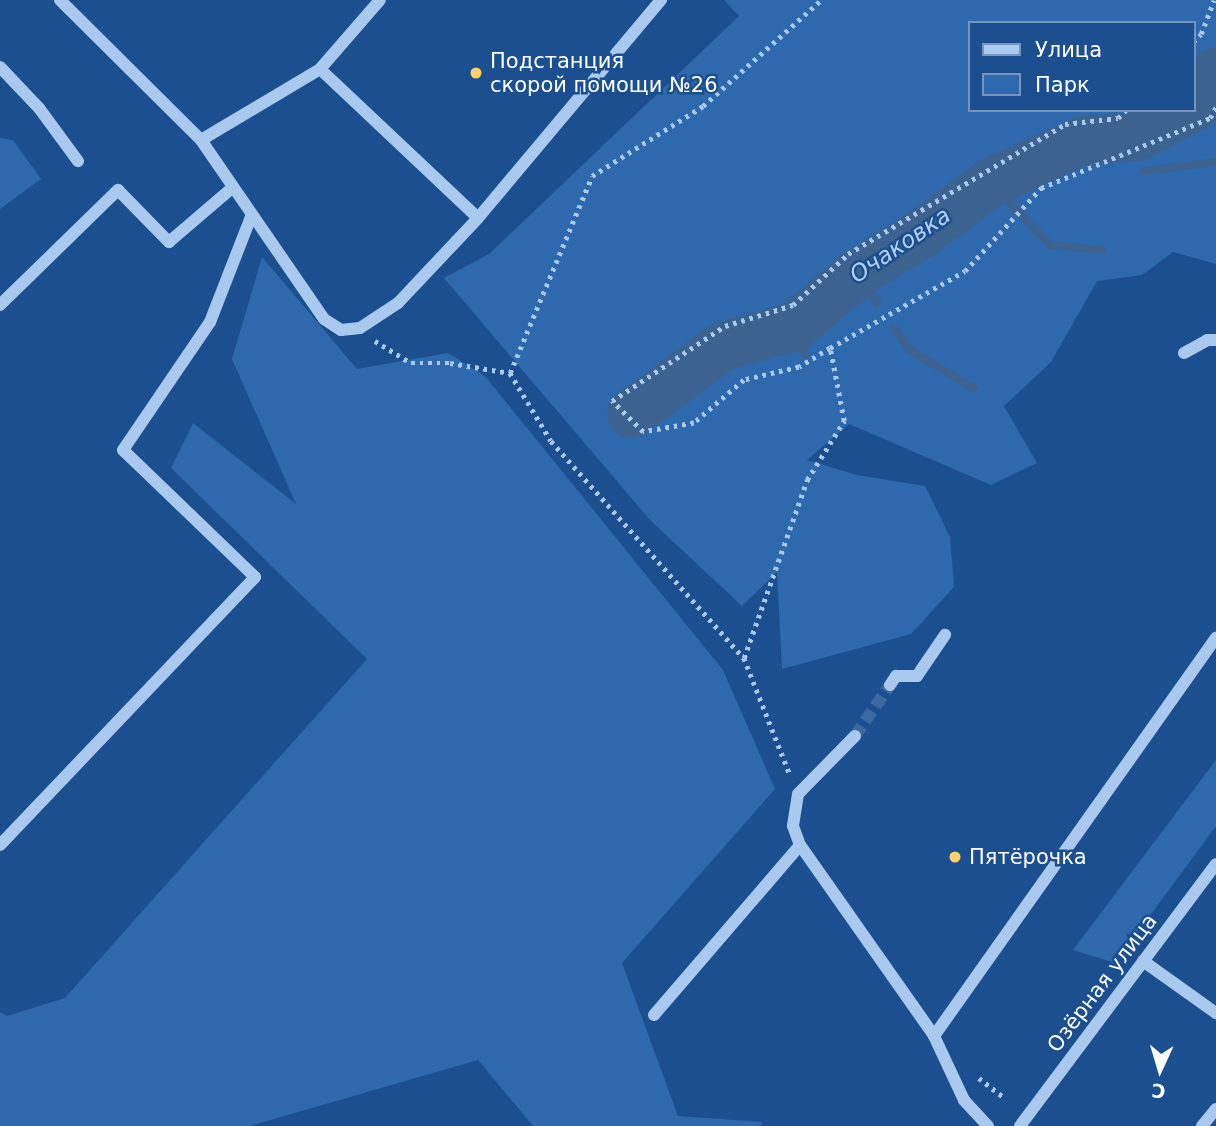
<!DOCTYPE html>
<html>
<head>
<meta charset="utf-8">
<style>
  body { margin:0 }
  #map { position:relative; width:1216px; height:1126px; overflow:hidden; background:#1b4f8f; font-family:"DejaVu Sans",sans-serif }
  div>[style] { position:absolute }
  .green>* { inset:0; background:#2e69ad }
  .stream>* { height:8px; margin:-4px; padding:0 4px; transform-origin:4px; border-radius:4px; background:#3c6290 }
  .river>* { height:49px; margin:-24.5px; padding:0 24.5px; transform-origin:24.5px; border-radius:24.5px; background:#3c6290 }
  .minor-tunnel>* { height:12px; margin-top:-6px; transform-origin:0; background:repeating-linear-gradient(90deg,#3d69a0 0 12px,transparent 0 18px) }
  .path>* { height:4.5px; margin-top:-2.25px; transform-origin:0; background:repeating-linear-gradient(90deg,#a9c9ee 0 3.5px,transparent 0 8.5px) }
  .minor>* { height:12px; margin:-6px; padding:0 6px; transform-origin:6px; border-radius:6px; background:#a9c9ee }
  .dots>* { width:19px; height:19px; translate:-50% -50%; box-sizing:border-box; border:4px solid #1b4f8f; border-radius:50% }
  span { translate:-50% -50%; white-space:nowrap; text-align:center; line-height:1.15; -webkit-text-stroke:5px #1b4f8f; paint-order:stroke }
  .poi-label { font-size:21px; color:#fff }
  .left { translate:0 -50%; text-align:left }
  .street-label { font-size:21px; color:#fff }
  .water-label { font-size:23px; color:#b5d3f5; font-style:italic }
  .legend { position:absolute; left:968px; top:21px; width:228px; height:91px; box-sizing:border-box; background:#1b4f8f; border:2px solid #7695bc; margin:0; padding:9px 12px; list-style:none; font-size:21px; color:#fff }
  .legend li { display:flex; align-items:center; gap:14px; height:35px }
  .legend b { width:35px; border:2px solid #7695bc }
  .north { position:absolute; left:1125px; top:1035px; width:70px; height:70px; -webkit-text-stroke:5px #1b4f8f; paint-order:stroke; rotate:184deg; font-size:19px; font-weight:700; line-height:28px; text-align:center; color:#fff }
  .north::after { content:''; display:block; margin:auto; width:24px; height:32px; background:#fff; clip-path:polygon(50% 0,100% 100%,50% 72%,0 100%) }
</style>
</head>
<body>
<div id="map">
  <div class="green">
    <i style="clip-path:polygon(evenodd,724px 0,1216px 0,1216px 264px,1173px 252px,1142px 275px,1097px 281px,1051px 362px,1004px 406px,1037px 463px,991px 485px,849px 424px,807px 460px,857px 475px,925px 486px,950px 537px,954px 587px,911px 634px,782px 669px,777px 572px,742px 606px,650px 520px,444px 278px,489px 254px,739px 16px,724px 0,969px 23px,1193px 23px,1193px 110px,969px 110px,969px 23px)"></i>
    <i style="clip-path:polygon(0 138px,13px 140px,41px 179px,0 209px)"></i>
    <i style="clip-path:polygon(262px 257px,357px 369px,448px 353px,485px 376px,723px 670px,775px 789px,622px 963px,678px 1116px,762px 1122px,761px 1126px,533px 1126px,478px 1060px,250px 1126px,0 1126px,0 1012px,7px 1016px,65px 998px,367px 659px,171px 468px,193px 423px,296px 504px,232px 359px)"></i>
    <i style="clip-path:polygon(1216px 760px,1216px 826px,1115px 963px,1073px 950px)"></i>
  </div>
  <div class="stream">
    <i style="left:1144px;top:171px;width:73px;rotate:-7.1deg"></i>
    <i style="left:990px;top:182px;width:87px;rotate:46.4deg"></i>
    <i style="left:1050px;top:245px;width:52px;rotate:5.5deg"></i>
    <i style="left:857px;top:273px;width:36px;rotate:56deg"></i>
    <i style="left:794px;top:326px;width:31px;rotate:69deg"></i>
    <i style="left:894px;top:328px;width:27px;rotate:54deg"></i>
    <i style="left:910px;top:350px;width:74px;rotate:31.1deg"></i>
  </div>
  <div class="river">
    <i style="left:1193px;top:106px;width:12px;rotate:-24deg"></i>
    <i style="left:1204px;top:101px;width:32px;rotate:-68deg"></i>
    <i style="left:631px;top:413px;width:113px;rotate:-36.4deg"></i>
    <i style="left:722px;top:346px;width:75px;rotate:-15.5deg"></i>
    <i style="left:794px;top:326px;width:82px;rotate:-40.1deg"></i>
    <i style="left:857px;top:273px;width:78px;rotate:-31.8deg"></i>
    <i style="left:923px;top:232px;width:84px;rotate:-36.7deg"></i>
    <i style="left:990px;top:182px;width:102px;rotate:-24.3deg"></i>
    <i style="left:1083px;top:140px;width:54px;rotate:-4.2deg"></i>
    <i style="left:1137px;top:136px;width:55px;rotate:-28deg"></i>
  </div>
  <div class="minor-tunnel">
    <i style="left:855px;top:736px;width:62px;rotate:-55.5deg"></i>
  </div>
  <div class="path">
    <i style="left:1193px;top:42px;width:11px;rotate:-45deg"></i>
    <i style="left:1201px;top:34px;width:36px;rotate:-69deg"></i>
    <i style="left:375px;top:341px;width:42px;rotate:31.4deg"></i>
    <i style="left:411px;top:363px;width:39px"></i>
    <i style="left:450px;top:363px;width:61px;rotate:9.5deg"></i>
    <i style="left:830px;top:348px;width:36px;rotate:148deg"></i>
    <i style="left:799px;top:367px;width:57px;rotate:166.7deg"></i>
    <i style="left:744px;top:380px;width:66px;rotate:139.3deg"></i>
    <i style="left:694px;top:423px;width:52px;rotate:170deg"></i>
    <i style="left:643px;top:432px;width:44px;rotate:-135deg"></i>
    <i style="left:612px;top:401px;width:136px;rotate:-33.6deg"></i>
    <i style="left:725px;top:326px;width:71px;rotate:-17.2deg"></i>
    <i style="left:793px;top:305px;width:75px;rotate:-42.8deg"></i>
    <i style="left:848px;top:254px;width:253px;rotate:-30.9deg"></i>
    <i style="left:1065px;top:124px;width:53px;rotate:-6.5deg"></i>
    <i style="left:1118px;top:118px;width:11px;rotate:-45deg"></i>
    <i style="left:510px;top:373px;width:79px;rotate:58.9deg"></i>
    <i style="left:551px;top:441px;width:290px;rotate:48.4deg"></i>
    <i style="left:744px;top:658px;width:126px;rotate:68.5deg"></i>
    <i style="left:510px;top:373px;width:213px;rotate:-67.4deg"></i>
    <i style="left:592px;top:176px;width:131px;rotate:-32.2deg"></i>
    <i style="left:703px;top:106px;width:159px;rotate:-41.9deg"></i>
    <i style="left:744px;top:658px;width:189px;rotate:-70.5deg"></i>
    <i style="left:807px;top:480px;width:70px;rotate:-57.9deg"></i>
    <i style="left:844px;top:421px;width:74px;rotate:-100.9deg"></i>
    <i style="left:830px;top:348px;width:155px;rotate:-29.7deg"></i>
    <i style="left:965px;top:271px;width:113px;rotate:-47.5deg"></i>
    <i style="left:1041px;top:188px;width:183px;rotate:-22.5deg"></i>
    <i style="left:1210px;top:118px;width:13px;rotate:-61deg"></i>
    <i style="left:979px;top:1078px;width:31px;rotate:38deg"></i>
  </div>
  <div class="minor">
    <i style="left:60px;top:0;width:199px;rotate:44.8deg"></i>
    <i style="left:201px;top:140px;width:217px;rotate:55.5deg"></i>
    <i style="left:324px;top:319px;width:20px;rotate:33deg"></i>
    <i style="left:341px;top:330px;width:19px;rotate:-6deg"></i>
    <i style="left:360px;top:328px;width:45px;rotate:-33.3deg"></i>
    <i style="left:398px;top:303px;width:117px;rotate:-46.7deg"></i>
    <i style="left:478px;top:218px;width:285px;rotate:-50deg"></i>
    <i style="left:0;top:67px;width:57px;rotate:46.4deg"></i>
    <i style="left:39px;top:108px;width:66px;rotate:53.7deg"></i>
    <i style="left:320px;top:69px;width:217px;rotate:43.3deg"></i>
    <i style="left:201px;top:140px;width:139px;rotate:-30.8deg"></i>
    <i style="left:320px;top:69px;width:91px;rotate:-49deg"></i>
    <i style="left:0;top:305px;width:165px;rotate:-44.3deg"></i>
    <i style="left:118px;top:190px;width:73px;rotate:45.6deg"></i>
    <i style="left:169px;top:242px;width:83px;rotate:-40.6deg"></i>
    <i style="left:1184px;top:353px;width:26px;rotate:-29deg"></i>
    <i style="left:1207px;top:340px;width:9px"></i>
    <i style="left:890px;top:685px;width:11px;rotate:-56deg"></i>
    <i style="left:896px;top:676px;width:21px"></i>
    <i style="left:917px;top:676px;width:50px;rotate:-55.7deg"></i>
    <i style="left:855px;top:736px;width:81px;rotate:134.5deg"></i>
    <i style="left:798px;top:794px;width:32px;rotate:99deg"></i>
    <i style="left:793px;top:826px;width:20px;rotate:70deg"></i>
    <i style="left:800px;top:845px;width:233px;rotate:54.9deg"></i>
    <i style="left:0;top:845px;width:370px;rotate:-46.4deg"></i>
    <i style="left:255px;top:577px;width:183px;rotate:-136.1deg"></i>
    <i style="left:123px;top:450px;width:155px;rotate:-55.8deg"></i>
    <i style="left:210px;top:322px;width:113px;rotate:-68.7deg"></i>
    <i style="left:1143px;top:961px;width:90px;rotate:35.5deg"></i>
    <i style="left:654px;top:1015px;width:224px;rotate:-49.3deg"></i>
    <i style="left:988px;top:1126px;width:35px;rotate:-133deg"></i>
    <i style="left:964px;top:1100px;width:71px;rotate:-115.1deg"></i>
    <i style="left:934px;top:1036px;width:488px;rotate:-54.7deg"></i>
    <i style="left:1020px;top:1126px;width:327px;rotate:-53.2deg"></i>
    <i style="left:1202px;top:1126px;width:22px;rotate:-51deg"></i>
  </div>
  <div class="dots">
    <i style="left:476px;top:73px;background:#ffd166"></i>
    <i style="left:955px;top:857px;background:#ffd166"></i>
  </div>
  <div class="poi-label">
    <span class="left" style="left:490px;top:73px">Подстанция<br>скорой помощи №26</span>
    <span class="left" style="left:969px;top:857px">Пятёрочка</span>
  </div>
  <div class="street-label">
    <span style="left:1102px;top:983px;rotate:-53deg">Озёрная улица</span>
  </div>
  <div class="water-label">
    <span style="left:900px;top:245px;rotate:-34deg">Очаковка</span>
  </div>
  <ul class="legend">
  <li><b style="height:9px;background:#a9c9ee"></b>Улица</li>
  <li><b style="height:19px;background:#2e69ad"></b>Парк</li>
  </ul>
  <div class="north">С</div>
</div>
</body>
</html>
